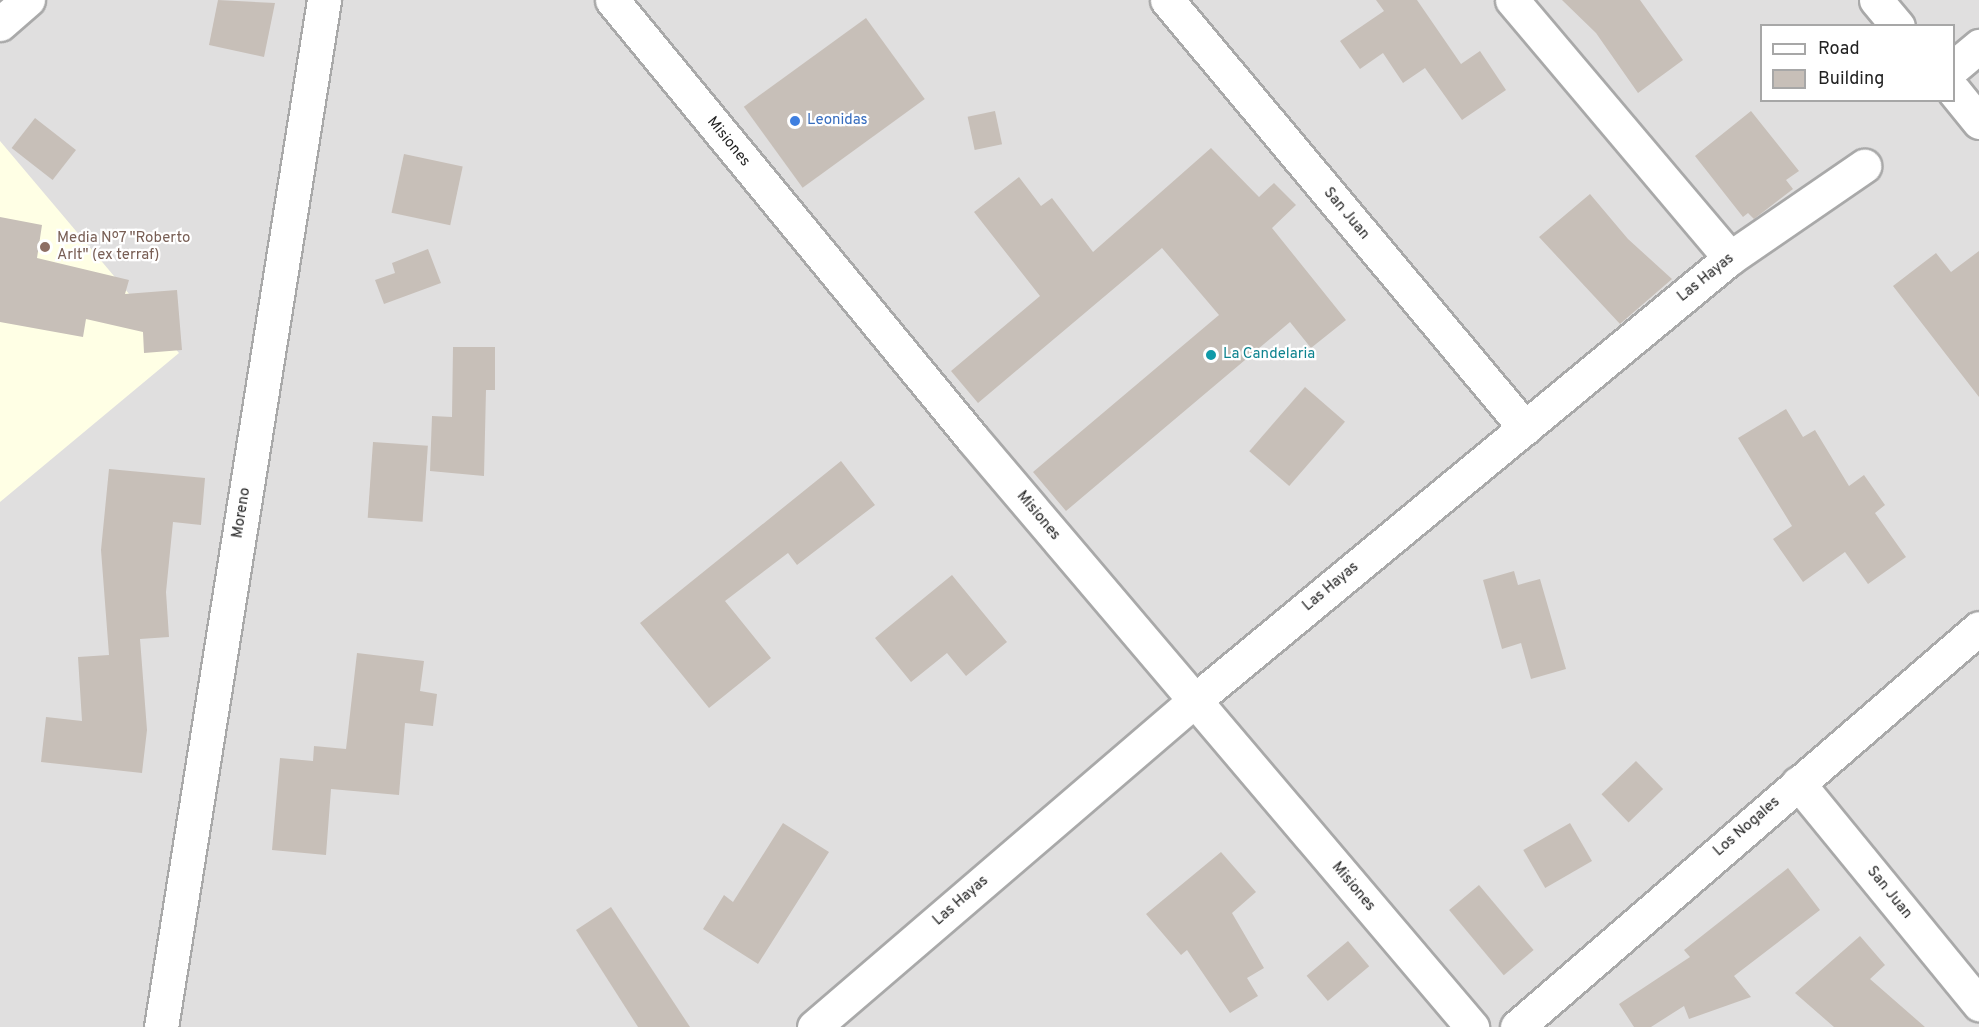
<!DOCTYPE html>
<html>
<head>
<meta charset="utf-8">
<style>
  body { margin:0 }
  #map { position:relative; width:1979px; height:1027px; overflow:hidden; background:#f2efe9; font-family:Overpass,sans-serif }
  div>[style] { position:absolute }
  .residential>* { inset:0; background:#e0dfdf }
  .education>* { inset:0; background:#ffffe5 }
  .building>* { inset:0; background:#c7bfb8; transform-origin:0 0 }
  .roads { filter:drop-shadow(2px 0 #a9a9a9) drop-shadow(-2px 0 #a9a9a9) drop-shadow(0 2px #a9a9a9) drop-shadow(0 -2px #a9a9a9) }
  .minor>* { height:33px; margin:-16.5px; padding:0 16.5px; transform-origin:16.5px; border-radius:16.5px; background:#fff }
  .dots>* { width:16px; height:16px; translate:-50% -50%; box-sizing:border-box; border:3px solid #fff; border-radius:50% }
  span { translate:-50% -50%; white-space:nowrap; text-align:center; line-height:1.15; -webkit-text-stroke:4.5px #fff; paint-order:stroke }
  .shop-label { font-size:15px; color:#366cbe }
  .left { translate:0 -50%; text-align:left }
  .street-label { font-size:15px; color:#222 }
  .education-label { font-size:15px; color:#785e54 }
  .culture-label { font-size:15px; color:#0d838f }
  .legend { position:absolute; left:1760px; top:24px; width:195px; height:78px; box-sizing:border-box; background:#fff; border:2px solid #a7a7a7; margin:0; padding:8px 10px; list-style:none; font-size:18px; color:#222 }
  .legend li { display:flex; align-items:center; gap:12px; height:30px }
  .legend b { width:30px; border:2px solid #a7a7a7 }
</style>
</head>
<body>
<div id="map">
  <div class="residential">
    <i style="clip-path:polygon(evenodd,0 0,1979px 0,1979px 1027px,0 1027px,0 0,1762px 26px,1954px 26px,1954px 100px,1762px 100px,1762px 26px)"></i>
  </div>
  <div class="education">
    <i style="clip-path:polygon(0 141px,179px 353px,0 502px)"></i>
  </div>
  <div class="building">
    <i style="clip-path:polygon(218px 0,275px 3px,264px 57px,209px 45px)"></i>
    <i style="clip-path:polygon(1376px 0,1417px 0,1461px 64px,1480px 51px,1506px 90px,1462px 120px,1425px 68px,1403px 83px,1383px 53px,1360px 69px,1340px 41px,1384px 11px)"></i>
    <i style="clip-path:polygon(1562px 0,1640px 0,1683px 60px,1638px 93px,1596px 33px)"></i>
    <i style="left:866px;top:18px;width:100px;height:151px;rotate:54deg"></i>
    <i style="left:995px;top:111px;width:34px;height:28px;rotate:78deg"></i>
    <i style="clip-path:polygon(1751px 111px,1799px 171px,1786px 180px,1793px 189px,1754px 219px,1748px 213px,1743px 217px,1695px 156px)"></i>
    <i style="left:35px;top:118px;width:52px;height:38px;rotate:38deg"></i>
    <i style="clip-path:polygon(1211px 148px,1259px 197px,1274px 183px,1296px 205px,1272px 228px,1346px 320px,1311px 348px,1290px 322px,1066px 511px,1033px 472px,1219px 315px,1162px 248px,978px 403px,951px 371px,1040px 296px,974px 212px,1019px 177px,1041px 206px,1052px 198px,1093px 252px)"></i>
    <i style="left:404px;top:154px;width:60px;height:60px;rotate:12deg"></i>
    <i style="clip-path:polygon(1590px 194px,1628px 239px,1672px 279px,1620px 324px,1539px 237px)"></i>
    <i style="clip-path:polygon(0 217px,42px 225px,37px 258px,129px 280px,125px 294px,177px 290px,182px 350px,144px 353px,143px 332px,86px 319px,83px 337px,0 322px)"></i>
    <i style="clip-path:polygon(428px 249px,441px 283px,384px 304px,375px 280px,395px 273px,392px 263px)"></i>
    <i style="clip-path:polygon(1979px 251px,1979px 397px,1893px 286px,1936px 253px,1951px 272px)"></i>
    <i style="clip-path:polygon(453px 347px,495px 347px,495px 390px,486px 390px,484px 476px,430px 471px,432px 416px,452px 417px)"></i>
    <i style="left:1305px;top:387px;width:53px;height:85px;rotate:41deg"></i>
    <i style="clip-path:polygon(1786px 409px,1803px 437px,1815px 430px,1849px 486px,1864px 475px,1885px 505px,1875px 513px,1906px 557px,1868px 584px,1845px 552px,1803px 582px,1773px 539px,1792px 526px,1738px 438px)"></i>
    <i style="left:373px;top:442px;width:55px;height:76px;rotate:4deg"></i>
    <i style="clip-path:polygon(841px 461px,875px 505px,797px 565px,788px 553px,725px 601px,771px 658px,709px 708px,640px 623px)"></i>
    <i style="clip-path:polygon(109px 469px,205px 478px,201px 525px,173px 522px,166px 592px,169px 637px,140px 639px,147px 730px,142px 773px,41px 762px,46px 717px,82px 721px,78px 657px,109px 655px,101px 550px)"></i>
    <i style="clip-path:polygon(1514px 571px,1518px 585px,1540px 579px,1566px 669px,1531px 679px,1521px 643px,1502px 649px,1483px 580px)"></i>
    <i style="clip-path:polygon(952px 575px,1007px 642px,966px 676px,947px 653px,911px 682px,875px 638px)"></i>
    <i style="clip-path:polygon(357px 653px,424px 661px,420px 691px,437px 694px,433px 726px,405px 723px,399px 795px,331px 789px,326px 855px,272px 850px,280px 758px,313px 761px,314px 746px,346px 749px)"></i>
    <i style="left:1636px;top:761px;width:39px;height:48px;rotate:46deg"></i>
    <i style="clip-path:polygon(783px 823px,829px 852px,758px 964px,703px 929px,724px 895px,733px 902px)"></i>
    <i style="left:1570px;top:823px;width:44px;height:54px;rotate:60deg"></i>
    <i style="clip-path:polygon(1221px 852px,1256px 892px,1232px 913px,1264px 968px,1247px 978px,1258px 996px,1230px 1013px,1187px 950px,1181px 955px,1146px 914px)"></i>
    <i style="clip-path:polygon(1788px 868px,1820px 910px,1734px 976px,1751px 997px,1689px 1019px,1684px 1006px,1651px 1027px,1634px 1027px,1619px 1004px,1690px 957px,1684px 950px)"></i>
    <i style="left:1479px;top:885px;width:85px;height:39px;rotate:50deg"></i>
    <i style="clip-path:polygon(611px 907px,690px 1027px,638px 1027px,576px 930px)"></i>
    <i style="clip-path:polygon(1860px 936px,1885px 965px,1870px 979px,1925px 1027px,1834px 1027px,1795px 993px)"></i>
    <i style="left:1348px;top:941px;width:33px;height:54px;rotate:50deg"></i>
  </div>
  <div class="roads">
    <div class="minor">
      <i style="left:612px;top:0;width:567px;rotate:50.58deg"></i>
      <i style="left:972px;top:438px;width:773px;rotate:49.67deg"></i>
      <i style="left:1167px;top:0;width:558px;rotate:50.09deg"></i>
      <i style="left:1512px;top:0;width:338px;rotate:49.8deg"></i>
      <i style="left:1876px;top:0;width:34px;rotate:50deg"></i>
      <i style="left:0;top:24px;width:37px;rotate:-41deg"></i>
      <i style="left:1954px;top:67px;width:33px;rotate:-40deg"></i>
      <i style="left:1954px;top:91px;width:40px;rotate:51deg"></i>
      <i style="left:1798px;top:783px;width:286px;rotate:50.7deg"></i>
      <i style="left:161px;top:1027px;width:1040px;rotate:-80.98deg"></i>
      <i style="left:814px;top:1027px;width:501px;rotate:-40.63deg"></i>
      <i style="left:1194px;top:701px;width:695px;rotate:-39.57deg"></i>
      <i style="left:1730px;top:258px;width:163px;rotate:-34.5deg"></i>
      <i style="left:1517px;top:1027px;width:610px;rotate:-40.82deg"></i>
    </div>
  </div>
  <div class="dots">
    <i style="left:795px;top:121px;background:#3f7fe0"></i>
    <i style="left:45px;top:247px;background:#8d6e63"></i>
    <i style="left:1211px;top:355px;background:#0f9aa8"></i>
  </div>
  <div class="shop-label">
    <span class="left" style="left:807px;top:121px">Leonidas</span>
  </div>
  <div class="street-label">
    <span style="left:728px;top:142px;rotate:51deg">Misiones</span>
    <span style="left:1346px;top:214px;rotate:50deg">San Juan</span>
    <span style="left:1706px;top:278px;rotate:-39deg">Las Hayas</span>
    <span style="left:242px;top:513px;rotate:-81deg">Moreno</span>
    <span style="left:1038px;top:516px;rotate:50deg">Misiones</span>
    <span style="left:1331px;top:587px;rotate:-40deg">Las Hayas</span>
    <span style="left:1747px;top:827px;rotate:-41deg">Los Nogales</span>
    <span style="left:1353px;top:887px;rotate:50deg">Misiones</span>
    <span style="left:1889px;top:893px;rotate:51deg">San Juan</span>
    <span style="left:961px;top:901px;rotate:-41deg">Las Hayas</span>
  </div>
  <div class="education-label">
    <span class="left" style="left:57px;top:247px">Media Nº7 "Roberto<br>Arlt" (ex terraf)</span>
  </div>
  <div class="culture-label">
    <span class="left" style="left:1223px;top:355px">La Candelaria</span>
  </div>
  <ul class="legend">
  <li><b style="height:8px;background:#fff"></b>Road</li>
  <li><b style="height:16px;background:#c7bfb8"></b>Building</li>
  </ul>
</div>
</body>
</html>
